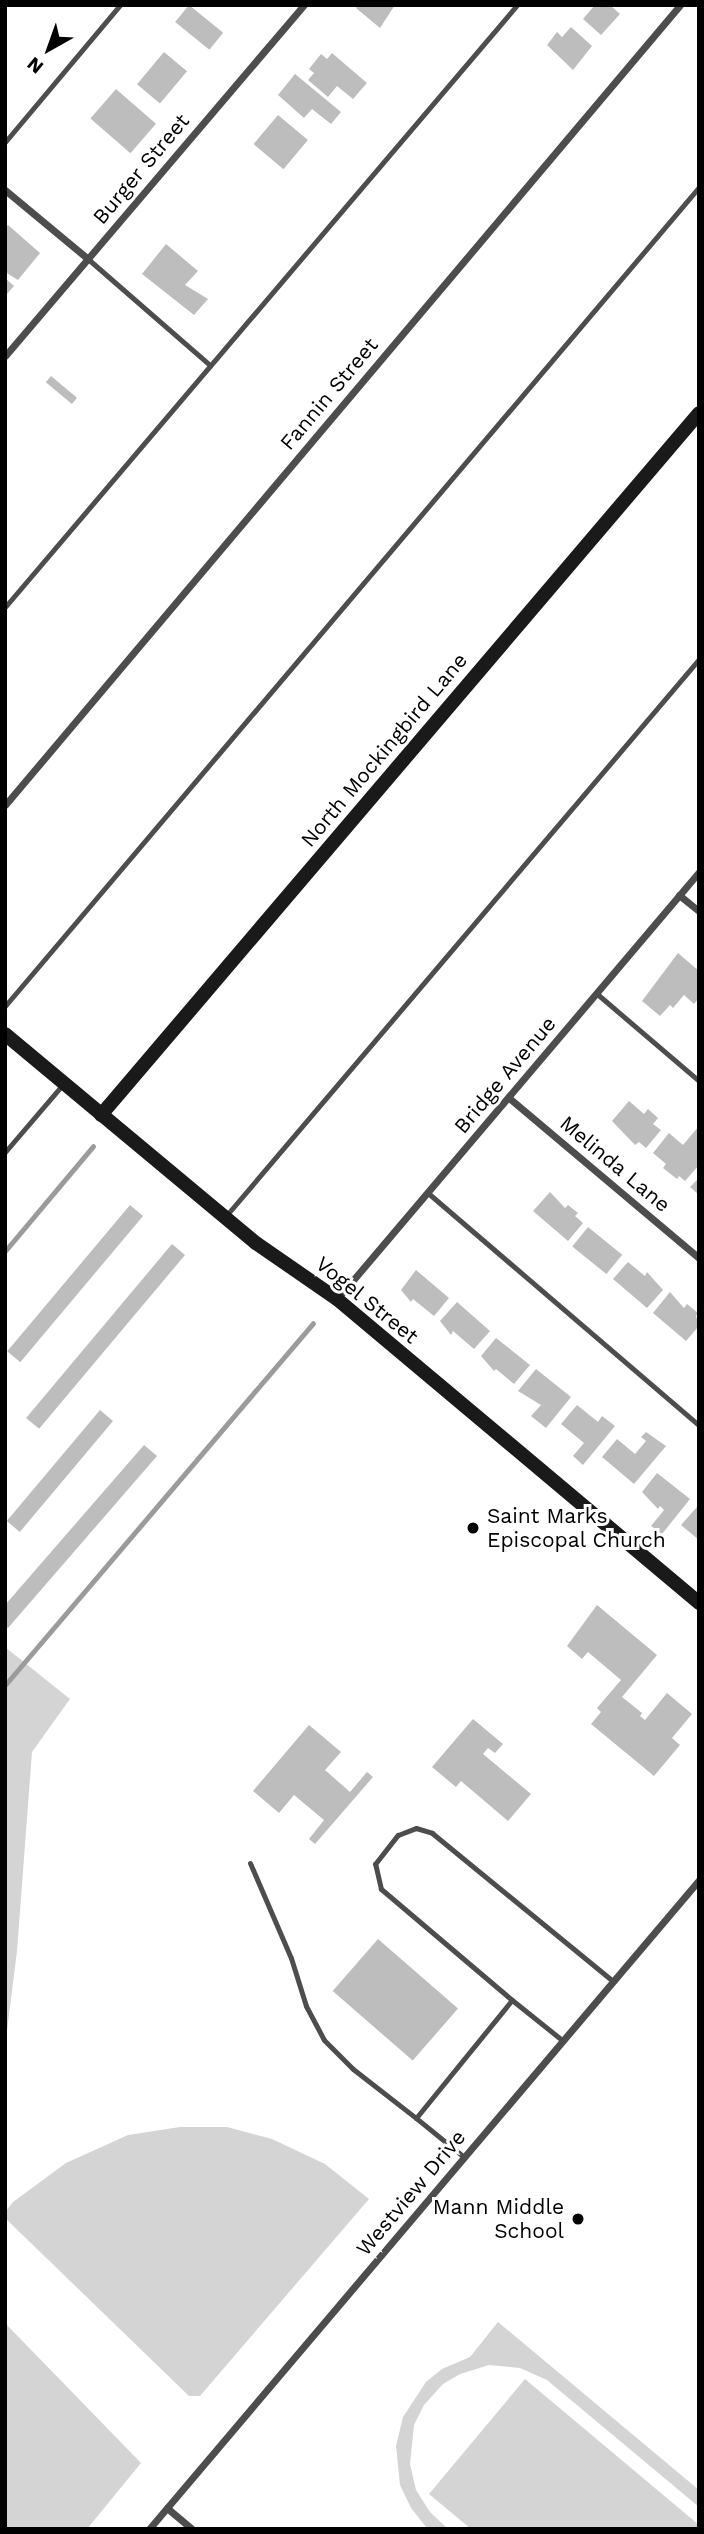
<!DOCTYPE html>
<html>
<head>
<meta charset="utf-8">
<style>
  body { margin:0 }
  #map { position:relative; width:704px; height:2534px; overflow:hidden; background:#fff; font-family:"Work Sans",sans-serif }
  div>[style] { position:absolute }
  .green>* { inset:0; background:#d4d4d4 }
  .stream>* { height:5px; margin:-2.5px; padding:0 2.5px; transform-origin:2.5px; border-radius:2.5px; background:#9b9b9b }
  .building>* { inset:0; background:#bdbdbd; transform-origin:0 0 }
  .lane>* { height:5px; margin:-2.5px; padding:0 2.5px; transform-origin:2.5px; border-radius:2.5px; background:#4d4d4d }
  .street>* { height:7px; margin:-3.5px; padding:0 3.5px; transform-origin:3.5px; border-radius:3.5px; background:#4d4d4d }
  .secondary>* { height:14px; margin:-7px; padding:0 7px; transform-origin:7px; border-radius:7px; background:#1a1a1a }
  .dots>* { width:19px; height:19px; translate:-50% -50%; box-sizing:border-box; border:4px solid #fff; border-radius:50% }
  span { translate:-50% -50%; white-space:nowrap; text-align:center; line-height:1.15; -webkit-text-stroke:6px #fff; paint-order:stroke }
  .street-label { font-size:21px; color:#000 }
  .poi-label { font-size:21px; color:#000 }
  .left { translate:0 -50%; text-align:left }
  .right { translate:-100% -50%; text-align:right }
  .frame { position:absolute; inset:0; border:7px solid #000; pointer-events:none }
  .north { position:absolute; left:14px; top:14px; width:70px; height:70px; -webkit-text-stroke:5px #fff; paint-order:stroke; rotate:220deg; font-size:19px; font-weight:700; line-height:28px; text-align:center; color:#000 }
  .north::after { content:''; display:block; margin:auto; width:24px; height:32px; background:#000; clip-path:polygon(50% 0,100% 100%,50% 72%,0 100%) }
</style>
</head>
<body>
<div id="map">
  <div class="green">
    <i style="clip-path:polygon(5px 1647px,70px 1699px,32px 1752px,17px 1951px,5px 2047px)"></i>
    <i style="clip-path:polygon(180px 2127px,227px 2127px,272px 2139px,325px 2164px,369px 2199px,200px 2396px,189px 2396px,5px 2218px,5px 2212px,13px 2202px,66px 2163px,128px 2135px)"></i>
    <i style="clip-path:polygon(498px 2322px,699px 2490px,699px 2507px,547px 2380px,520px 2368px,489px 2365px,460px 2374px,443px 2384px,424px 2405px,414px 2425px,410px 2464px,416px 2490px,430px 2512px,448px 2529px,426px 2527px,411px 2508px,400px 2485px,396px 2446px,403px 2417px,426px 2382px,442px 2369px,470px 2357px)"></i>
    <i style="clip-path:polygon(5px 2323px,141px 2463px,87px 2529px,5px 2529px)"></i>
    <i style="clip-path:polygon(525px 2379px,699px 2525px,699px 2529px,471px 2529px,429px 2494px)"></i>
  </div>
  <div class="stream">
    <i style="left:5px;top:1251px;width:137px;rotate:-50deg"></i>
    <i style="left:5px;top:1685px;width:475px;rotate:-49.6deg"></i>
  </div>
  <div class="building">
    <i style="left:189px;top:5px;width:44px;height:22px;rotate:39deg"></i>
    <i style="clip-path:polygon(358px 5px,395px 5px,380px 28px,356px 8px)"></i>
    <i style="clip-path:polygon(595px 5px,610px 5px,620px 14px,601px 35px,583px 19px)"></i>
    <i style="clip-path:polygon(571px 27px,592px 46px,573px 70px,547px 45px,557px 32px,562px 37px)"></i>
    <i style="left:164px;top:52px;width:30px;height:42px;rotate:40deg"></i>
    <i style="clip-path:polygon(332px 53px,367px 83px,353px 99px,337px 86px,328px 97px,308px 80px,314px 73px,309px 69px,321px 54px,327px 59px)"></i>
    <i style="clip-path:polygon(295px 74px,341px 112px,331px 124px,312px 109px,304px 118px,278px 95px)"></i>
    <i style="left:116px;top:89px;width:53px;height:39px;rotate:41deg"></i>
    <i style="left:278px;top:115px;width:39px;height:38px;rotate:40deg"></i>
    <i style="clip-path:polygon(8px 225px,40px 253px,18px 280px,5px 272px,5px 228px)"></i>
    <i style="clip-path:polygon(166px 244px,198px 271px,185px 285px,208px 299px,194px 315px,142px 274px)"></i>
    <i style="clip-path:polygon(5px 278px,14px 286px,5px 296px)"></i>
    <i style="left:51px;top:376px;width:34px;height:8px;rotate:40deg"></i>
    <i style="clip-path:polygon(678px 953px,699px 971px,699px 998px,694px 1004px,684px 995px,673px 1008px,670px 1005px,660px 1016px,642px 1001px)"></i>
    <i style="clip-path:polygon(629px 1101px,644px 1114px,648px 1109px,658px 1118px,653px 1124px,661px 1130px,646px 1148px,639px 1142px,635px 1145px,612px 1121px)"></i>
    <i style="clip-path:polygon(699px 1126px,699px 1165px,685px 1181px,679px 1176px,677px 1179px,663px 1168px,666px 1164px,653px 1153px,669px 1133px,683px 1145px)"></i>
    <i style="clip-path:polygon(699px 1178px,699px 1195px,690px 1187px)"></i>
    <i style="clip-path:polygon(550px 1192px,565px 1208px,568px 1205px,578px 1213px,575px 1216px,583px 1223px,568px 1241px,533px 1211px)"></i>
    <i style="left:130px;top:1205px;width:17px;height:191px;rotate:40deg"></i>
    <i style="left:588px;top:1227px;width:44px;height:25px;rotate:39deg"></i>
    <i style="left:172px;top:1244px;width:17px;height:227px;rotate:40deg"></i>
    <i style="clip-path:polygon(628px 1262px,645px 1276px,647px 1272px,663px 1290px,647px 1308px,613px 1279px)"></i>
    <i style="clip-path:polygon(416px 1270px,449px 1298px,434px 1316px,413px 1299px,411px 1302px,401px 1290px)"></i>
    <i style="clip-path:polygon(670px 1292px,684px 1308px,687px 1304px,698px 1313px,696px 1316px,699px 1326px,686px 1341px,653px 1313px)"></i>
    <i style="clip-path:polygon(457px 1302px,490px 1331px,474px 1349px,453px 1331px,451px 1335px,440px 1321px)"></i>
    <i style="clip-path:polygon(496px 1338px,530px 1365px,514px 1384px,496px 1369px,494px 1371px,481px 1356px)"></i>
    <i style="clip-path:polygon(536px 1369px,571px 1397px,546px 1428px,531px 1416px,541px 1405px,518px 1391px)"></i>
    <i style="clip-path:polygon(577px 1405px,598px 1422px,602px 1416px,615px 1426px,583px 1465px,573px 1456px,584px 1443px,561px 1424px)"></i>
    <i style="left:100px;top:1410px;width:17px;height:145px;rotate:40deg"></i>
    <i style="clip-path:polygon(646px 1432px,666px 1446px,634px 1484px,602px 1457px,617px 1439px,635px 1454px,646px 1441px,641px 1437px)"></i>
    <i style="clip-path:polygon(144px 1445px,157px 1456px,8px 1628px,5px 1626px,5px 1605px)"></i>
    <i style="clip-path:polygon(657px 1473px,690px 1499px,662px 1534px,651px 1526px,664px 1510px,660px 1506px,658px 1509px,642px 1492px)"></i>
    <i style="clip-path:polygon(697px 1507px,699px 1509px,699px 1540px,681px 1525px)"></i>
    <i style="clip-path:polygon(597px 1605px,657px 1655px,622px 1697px,642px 1713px,640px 1716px,645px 1720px,667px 1693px,692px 1714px,672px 1738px,680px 1745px,654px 1776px,591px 1724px,601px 1712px,597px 1708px,621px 1680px,588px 1652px,582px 1659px,567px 1646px)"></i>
    <i style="clip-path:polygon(473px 1719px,503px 1744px,495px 1753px,488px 1748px,483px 1754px,531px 1794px,508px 1821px,461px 1781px,456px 1787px,432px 1767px)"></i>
    <i style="clip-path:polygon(309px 1725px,341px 1752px,325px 1770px,350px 1792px,367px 1772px,373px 1777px,315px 1844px,309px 1839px,324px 1820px,294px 1795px,279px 1813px,253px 1791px)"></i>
    <i style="left:378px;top:1939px;width:106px;height:69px;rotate:41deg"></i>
  </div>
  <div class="lane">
    <i style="left:5px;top:142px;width:179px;rotate:-50deg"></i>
    <i style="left:88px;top:259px;width:162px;rotate:41deg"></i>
    <i style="left:5px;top:607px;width:790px;rotate:-49.62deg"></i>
    <i style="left:596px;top:993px;width:135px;rotate:40.5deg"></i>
    <i style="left:5px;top:1006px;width:1073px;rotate:-49.72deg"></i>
    <i style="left:5px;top:1152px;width:91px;rotate:-49.5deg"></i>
    <i style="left:428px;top:1193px;width:357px;rotate:40.6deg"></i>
    <i style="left:225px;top:1217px;width:732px;rotate:-49.65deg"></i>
    <i style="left:250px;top:1863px;width:103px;rotate:66.7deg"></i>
    <i style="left:291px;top:1958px;width:50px;rotate:72.6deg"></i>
    <i style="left:306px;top:2006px;width:38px;rotate:62deg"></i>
    <i style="left:324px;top:2040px;width:41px;rotate:45deg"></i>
    <i style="left:353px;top:2069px;width:80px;rotate:37.9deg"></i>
    <i style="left:512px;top:2000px;width:64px;rotate:38.7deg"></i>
    <i style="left:464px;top:2157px;width:62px;rotate:-140.9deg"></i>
    <i style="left:416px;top:2118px;width:152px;rotate:-50.9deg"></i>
    <i style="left:512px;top:2000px;width:172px;rotate:-139.7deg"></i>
    <i style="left:381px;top:1889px;width:26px;rotate:-103deg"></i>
    <i style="left:375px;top:1864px;width:37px;rotate:-52deg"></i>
    <i style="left:398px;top:1835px;width:19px;rotate:-21deg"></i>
    <i style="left:416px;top:1828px;width:17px;rotate:17deg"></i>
    <i style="left:432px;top:1833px;width:234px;rotate:39.3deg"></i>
  </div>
  <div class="street">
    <i style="left:5px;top:190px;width:108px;rotate:39.7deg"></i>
    <i style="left:5px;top:356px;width:461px;rotate:-49.6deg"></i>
    <i style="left:5px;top:805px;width:1047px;rotate:-49.84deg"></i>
    <i style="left:679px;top:895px;width:26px;rotate:39deg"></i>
    <i style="left:509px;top:1098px;width:248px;rotate:40.1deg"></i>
    <i style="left:337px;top:1299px;width:560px;rotate:-49.71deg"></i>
    <i style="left:167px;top:2508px;width:33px;rotate:40deg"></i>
    <i style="left:149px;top:2529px;width:851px;rotate:-49.72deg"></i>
  </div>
  <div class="secondary">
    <i style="left:5px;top:1034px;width:327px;rotate:39.8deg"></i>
    <i style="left:256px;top:1243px;width:98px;rotate:34.7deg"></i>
    <i style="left:337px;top:1299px;width:473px;rotate:40deg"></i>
    <i style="left:101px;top:1115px;width:922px;rotate:-49.57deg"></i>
  </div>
  <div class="dots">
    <i style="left:473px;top:1528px;background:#000"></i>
    <i style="left:578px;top:2219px;background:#000"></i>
  </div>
  <div class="street-label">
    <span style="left:141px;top:169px;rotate:-50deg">Burger Street</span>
    <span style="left:329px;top:394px;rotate:-50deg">Fannin Street</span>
    <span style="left:384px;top:750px;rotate:-50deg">North Mockingbird Lane</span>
    <span style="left:505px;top:1075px;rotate:-50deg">Bridge Avenue</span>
    <span style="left:615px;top:1164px;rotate:40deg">Melinda Lane</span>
    <span style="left:367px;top:1300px;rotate:39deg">Vogel Street</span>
    <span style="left:411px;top:2193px;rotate:-50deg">Westview Drive</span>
  </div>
  <div class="poi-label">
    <span class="left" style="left:487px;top:1528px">Saint Marks<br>Episcopal Church</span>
    <span class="right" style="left:564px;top:2219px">Mann Middle<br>School</span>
  </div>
  <div class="frame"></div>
  <div class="north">N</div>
</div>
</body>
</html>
